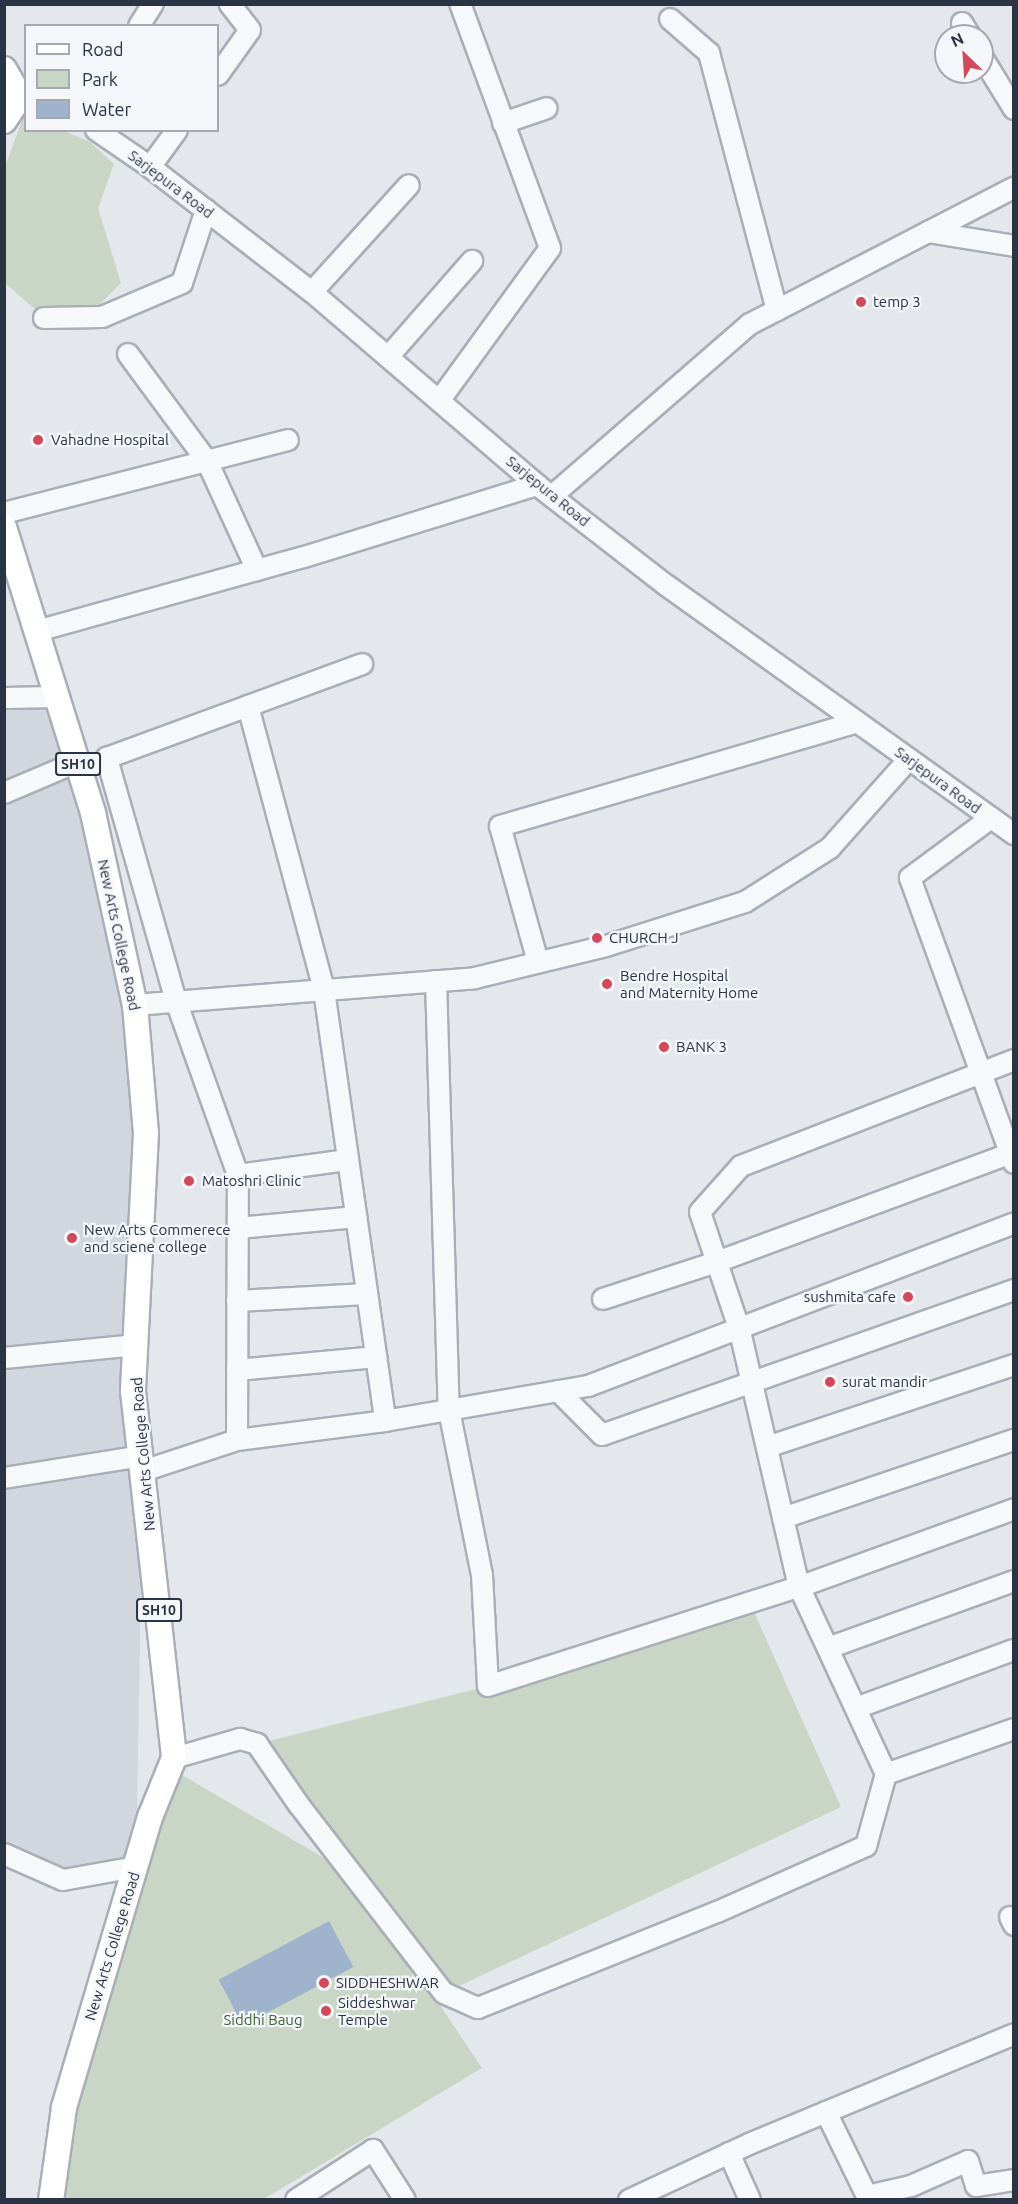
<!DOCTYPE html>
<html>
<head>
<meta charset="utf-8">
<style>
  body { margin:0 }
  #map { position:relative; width:1018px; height:2204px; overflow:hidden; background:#e4e7ec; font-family:Ubuntu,sans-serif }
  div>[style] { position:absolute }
  .built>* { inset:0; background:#d2d6de }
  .green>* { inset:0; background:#c9d6c5 }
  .water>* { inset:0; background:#9fb4cc; transform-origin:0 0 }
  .roads { filter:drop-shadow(2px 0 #a9aeb7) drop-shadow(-2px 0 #a9aeb7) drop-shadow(0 2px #a9aeb7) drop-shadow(0 -2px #a9aeb7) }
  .minor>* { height:20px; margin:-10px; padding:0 10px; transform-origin:10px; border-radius:10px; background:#f7f8fa }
  .major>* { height:24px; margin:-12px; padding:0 12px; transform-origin:12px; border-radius:12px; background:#fff }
  .dots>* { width:16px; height:16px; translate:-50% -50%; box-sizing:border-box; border:3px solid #f4f6f9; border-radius:50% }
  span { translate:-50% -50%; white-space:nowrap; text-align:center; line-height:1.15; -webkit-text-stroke:4.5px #f4f6f9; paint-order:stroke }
  .shield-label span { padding:2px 4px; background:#f4f6f9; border:2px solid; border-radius:4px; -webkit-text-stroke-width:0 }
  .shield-label { font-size:14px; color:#2b3445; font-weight:700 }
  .street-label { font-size:15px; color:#2b3445 }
  .poi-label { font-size:15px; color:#2b3445 }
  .left { translate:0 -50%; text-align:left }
  .right { translate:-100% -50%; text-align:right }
  .park-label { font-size:15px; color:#3f6138 }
  .frame { position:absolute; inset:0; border:6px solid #2b3445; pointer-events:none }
  .legend { position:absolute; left:24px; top:24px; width:195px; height:108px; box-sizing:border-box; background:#f4f6f9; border:2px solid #a4a8b1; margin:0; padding:8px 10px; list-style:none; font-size:18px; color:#2b3445 }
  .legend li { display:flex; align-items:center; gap:12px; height:30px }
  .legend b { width:30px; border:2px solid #a4a8b1 }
  .north { position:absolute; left:934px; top:24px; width:60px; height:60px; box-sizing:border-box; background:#f4f6f9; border:2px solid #a4a8b1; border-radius:50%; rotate:335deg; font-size:16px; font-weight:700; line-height:24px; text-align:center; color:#2b3445 }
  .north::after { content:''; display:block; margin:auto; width:21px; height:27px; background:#d1495b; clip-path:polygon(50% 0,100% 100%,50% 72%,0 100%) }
</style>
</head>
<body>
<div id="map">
  <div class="built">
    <i style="clip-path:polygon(57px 697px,135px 1005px,143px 1471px,136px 1867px,63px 1880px,5px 1854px,4px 698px)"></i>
  </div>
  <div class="green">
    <i style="clip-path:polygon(25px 113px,26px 130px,64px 131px,90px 142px,114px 164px,98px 208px,121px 283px,98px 306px,36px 310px,5px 283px,4px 169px)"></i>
    <i style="clip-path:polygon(750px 1603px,841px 1807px,444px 1993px,257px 1744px,488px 1686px)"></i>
    <i style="clip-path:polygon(170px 1768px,353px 1875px,482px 2068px,264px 2199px,65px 2200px,80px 2089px,98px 2038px)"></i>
  </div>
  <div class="water">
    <i style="left:329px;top:1921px;width:52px;height:125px;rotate:62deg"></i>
  </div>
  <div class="roads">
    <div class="minor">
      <i style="left:670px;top:19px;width:52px;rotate:41.1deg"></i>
      <i style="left:709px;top:53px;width:266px;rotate:75.2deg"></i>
      <i style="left:962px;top:23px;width:15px;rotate:58deg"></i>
      <i style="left:139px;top:26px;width:26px;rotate:-58deg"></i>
      <i style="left:982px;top:57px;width:61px;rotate:58.4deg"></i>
      <i style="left:218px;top:75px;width:55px;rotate:-54.6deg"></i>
      <i style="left:250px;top:30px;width:33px;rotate:-128deg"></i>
      <i style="left:503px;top:123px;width:46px;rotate:-18.8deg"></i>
      <i style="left:96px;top:130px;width:65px;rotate:34.4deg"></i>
      <i style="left:150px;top:167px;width:205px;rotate:37.7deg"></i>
      <i style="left:312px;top:292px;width:296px;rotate:40.6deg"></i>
      <i style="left:537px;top:485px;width:163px;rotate:37.8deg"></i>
      <i style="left:666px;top:585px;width:428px;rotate:35.6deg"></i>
      <i style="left:150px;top:167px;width:46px;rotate:-53.9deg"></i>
      <i style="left:928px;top:232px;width:87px;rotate:9.2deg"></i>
      <i style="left:312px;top:292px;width:144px;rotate:-47.8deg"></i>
      <i style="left:44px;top:318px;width:58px;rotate:-1deg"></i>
      <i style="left:102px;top:317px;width:87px;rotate:-23deg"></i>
      <i style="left:182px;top:283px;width:77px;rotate:-71.8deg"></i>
      <i style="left:128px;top:354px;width:133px;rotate:53.6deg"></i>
      <i style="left:207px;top:461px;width:120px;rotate:65.4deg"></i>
      <i style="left:388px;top:357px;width:128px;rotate:-48.8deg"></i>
      <i style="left:439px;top:401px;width:189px;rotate:-54deg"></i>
      <i style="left:550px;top:248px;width:260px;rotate:-110.2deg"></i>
      <i style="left:552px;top:496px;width:262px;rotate:-41deg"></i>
      <i style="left:750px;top:324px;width:297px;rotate:-27.3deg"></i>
      <i style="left:4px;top:513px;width:293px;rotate:-14.4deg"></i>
      <i style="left:37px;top:631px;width:277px;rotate:-15.5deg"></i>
      <i style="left:304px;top:557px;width:244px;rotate:-17.2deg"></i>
      <i style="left:4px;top:698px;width:53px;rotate:-1.1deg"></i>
      <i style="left:248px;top:706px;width:294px;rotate:75deg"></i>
      <i style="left:324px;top:990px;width:435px;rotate:81.9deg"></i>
      <i style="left:4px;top:793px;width:79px;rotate:-23deg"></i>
      <i style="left:991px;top:818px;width:101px;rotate:143.5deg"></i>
      <i style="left:910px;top:878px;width:303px;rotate:70deg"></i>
      <i style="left:538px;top:962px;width:141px;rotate:-105.6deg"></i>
      <i style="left:500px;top:826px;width:372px;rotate:-16.2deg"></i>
      <i style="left:436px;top:981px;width:429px;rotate:88.3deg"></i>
      <i style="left:449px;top:1410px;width:168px;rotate:78.7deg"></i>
      <i style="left:482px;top:1575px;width:111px;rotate:86.9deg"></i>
      <i style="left:488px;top:1686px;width:326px;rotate:-17.7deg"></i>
      <i style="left:799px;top:1587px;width:229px;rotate:-19.9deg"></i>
      <i style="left:135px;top:1005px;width:341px;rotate:-4.5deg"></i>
      <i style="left:475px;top:978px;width:135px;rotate:-13.7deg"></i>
      <i style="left:606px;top:946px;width:146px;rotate:-17.6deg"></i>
      <i style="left:745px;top:902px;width:101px;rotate:-32.4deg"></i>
      <i style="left:830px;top:848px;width:119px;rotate:-48.4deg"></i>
      <i style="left:238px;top:1175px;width:111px;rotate:-7.8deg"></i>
      <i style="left:238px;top:1228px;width:119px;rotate:-5.3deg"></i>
      <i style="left:603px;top:1299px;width:120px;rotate:-18deg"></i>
      <i style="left:717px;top:1262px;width:317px;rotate:-20.3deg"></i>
      <i style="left:237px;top:1301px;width:130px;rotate:-3.1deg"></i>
      <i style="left:4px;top:1358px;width:133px;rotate:-5.6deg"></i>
      <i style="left:237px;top:1370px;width:140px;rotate:-5.3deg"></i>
      <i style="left:558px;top:1391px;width:62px;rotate:45deg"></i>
      <i style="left:602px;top:1435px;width:437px;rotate:-19.4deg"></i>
      <i style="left:237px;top:1440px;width:265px;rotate:-89.8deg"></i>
      <i style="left:238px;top:1175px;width:185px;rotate:-109.6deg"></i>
      <i style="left:176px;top:1001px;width:253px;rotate:-105.9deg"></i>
      <i style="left:107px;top:758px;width:272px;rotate:-20.2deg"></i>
      <i style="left:767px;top:1447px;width:260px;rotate:-18.4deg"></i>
      <i style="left:143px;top:1471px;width:99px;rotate:-18.3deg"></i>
      <i style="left:237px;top:1440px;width:149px;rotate:-7.3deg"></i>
      <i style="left:385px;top:1421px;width:206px;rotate:-9.8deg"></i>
      <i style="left:588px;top:1386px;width:456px;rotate:-20.9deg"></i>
      <i style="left:4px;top:1478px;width:139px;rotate:-9.1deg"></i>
      <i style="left:783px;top:1518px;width:244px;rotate:-18.7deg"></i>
      <i style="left:828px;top:1648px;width:198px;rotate:-19.8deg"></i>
      <i style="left:856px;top:1708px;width:168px;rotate:-20.2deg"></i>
      <i style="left:174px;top:1758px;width:69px;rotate:-16.1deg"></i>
      <i style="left:240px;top:1739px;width:18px;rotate:16deg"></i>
      <i style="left:257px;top:1744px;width:74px;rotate:55.5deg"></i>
      <i style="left:299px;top:1805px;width:237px;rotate:52.4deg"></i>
      <i style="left:444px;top:1993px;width:37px;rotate:24deg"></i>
      <i style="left:478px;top:2008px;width:258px;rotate:-21.9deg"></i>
      <i style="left:717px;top:1912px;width:163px;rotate:-23.9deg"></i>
      <i style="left:866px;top:1846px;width:75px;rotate:-74.5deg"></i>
      <i style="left:886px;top:1774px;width:136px;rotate:-19.4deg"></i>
      <i style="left:886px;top:1774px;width:206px;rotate:-114.9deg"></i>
      <i style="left:799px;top:1587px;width:266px;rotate:-103deg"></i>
      <i style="left:739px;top:1328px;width:122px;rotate:-108.6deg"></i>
      <i style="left:700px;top:1212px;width:62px;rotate:-48.3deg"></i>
      <i style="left:741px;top:1166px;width:293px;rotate:-21.2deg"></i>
      <i style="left:4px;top:1854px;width:64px;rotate:23.8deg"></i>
      <i style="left:63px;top:1880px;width:74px;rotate:-10.1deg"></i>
      <i style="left:1010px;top:1917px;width:9px;rotate:63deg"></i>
      <i style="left:826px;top:2112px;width:93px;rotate:64deg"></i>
      <i style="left:867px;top:2196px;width:45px;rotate:-12.8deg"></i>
      <i style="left:911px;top:2186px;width:62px;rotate:-23.7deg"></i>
      <i style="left:968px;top:2161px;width:26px;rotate:72deg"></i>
      <i style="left:976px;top:2186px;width:38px;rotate:-9deg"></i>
      <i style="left:729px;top:2153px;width:51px;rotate:65.9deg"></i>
      <i style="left:296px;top:2200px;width:92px;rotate:-33deg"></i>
      <i style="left:373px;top:2150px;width:59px;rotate:57.4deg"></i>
      <i style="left:629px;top:2200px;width:132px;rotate:-25deg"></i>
      <i style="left:749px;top:2144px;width:287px;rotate:-22.5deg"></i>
    </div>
    <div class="major">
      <i style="left:4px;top:69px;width:22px;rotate:60deg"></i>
      <i style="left:15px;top:88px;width:18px;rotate:93deg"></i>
      <i style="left:14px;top:106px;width:18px;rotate:124deg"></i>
      <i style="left:4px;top:527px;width:300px;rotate:72.7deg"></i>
      <i style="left:93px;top:813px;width:197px;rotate:77.7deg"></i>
      <i style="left:135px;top:1005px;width:128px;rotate:85.1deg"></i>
      <i style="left:146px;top:1133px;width:258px;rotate:92.9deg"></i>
      <i style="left:133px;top:1391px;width:369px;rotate:83.6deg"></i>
      <i style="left:174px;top:1758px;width:64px;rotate:112.1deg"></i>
      <i style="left:150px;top:1817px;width:303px;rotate:106.5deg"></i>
      <i style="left:64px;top:2108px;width:93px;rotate:98deg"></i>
    </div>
  </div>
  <div class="dots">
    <i style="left:861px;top:302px;background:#d1495b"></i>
    <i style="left:38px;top:440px;background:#d1495b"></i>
    <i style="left:597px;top:938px;background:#d1495b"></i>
    <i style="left:607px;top:984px;background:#d1495b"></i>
    <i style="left:664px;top:1047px;background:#d1495b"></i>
    <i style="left:189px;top:1181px;background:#d1495b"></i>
    <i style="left:72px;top:1238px;background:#d1495b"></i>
    <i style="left:908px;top:1297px;background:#d1495b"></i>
    <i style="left:830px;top:1382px;background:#d1495b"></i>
    <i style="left:324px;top:1983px;background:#d1495b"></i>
    <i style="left:326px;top:2011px;background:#d1495b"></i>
  </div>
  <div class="shield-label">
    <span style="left:78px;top:764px">SH10</span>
    <span style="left:159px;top:1610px">SH10</span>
  </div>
  <div class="street-label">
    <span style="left:171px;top:184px;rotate:37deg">Sarjepura Road</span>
    <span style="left:548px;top:491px;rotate:39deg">Sarjepura Road</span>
    <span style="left:938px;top:780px;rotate:36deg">Sarjepura Road</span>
    <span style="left:119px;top:935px;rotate:78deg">New Arts College Road</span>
    <span style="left:143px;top:1454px;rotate:-95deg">New Arts College Road</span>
    <span style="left:112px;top:1946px;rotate:-73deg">New Arts College Road</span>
  </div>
  <div class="poi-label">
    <span class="left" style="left:873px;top:302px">temp 3</span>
    <span class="left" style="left:51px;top:440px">Vahadne Hospital</span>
    <span class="left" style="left:609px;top:938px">CHURCH J</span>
    <span class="left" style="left:620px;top:984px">Bendre Hospital<br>and Maternity Home</span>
    <span class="left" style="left:676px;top:1047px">BANK 3</span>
    <span class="left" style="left:202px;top:1181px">Matoshri Clinic</span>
    <span class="left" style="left:84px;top:1238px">New Arts Commerece<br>and sciene college</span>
    <span class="right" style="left:896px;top:1297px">sushmita cafe</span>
    <span class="left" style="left:842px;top:1382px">surat mandir</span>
    <span class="left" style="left:336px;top:1983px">SIDDHESHWAR</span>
    <span class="left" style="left:338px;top:2011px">Siddeshwar<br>Temple</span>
  </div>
  <div class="park-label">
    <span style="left:263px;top:2020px">Siddhi Baug</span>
  </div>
  <div class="frame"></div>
  <ul class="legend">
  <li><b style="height:8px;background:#fff"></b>Road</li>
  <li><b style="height:16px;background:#c9d6c5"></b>Park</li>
  <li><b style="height:16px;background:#9fb4cc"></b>Water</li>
  </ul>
  <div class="north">N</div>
</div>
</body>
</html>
